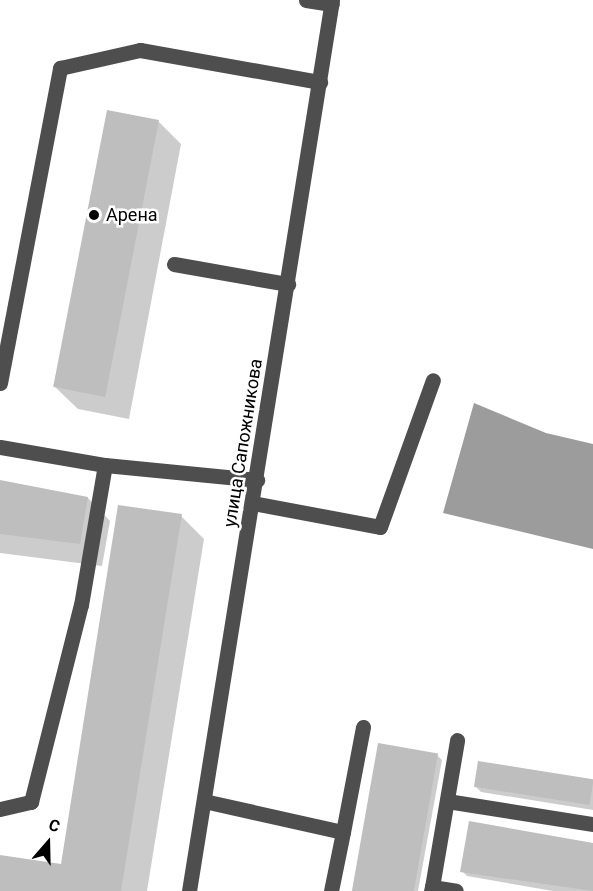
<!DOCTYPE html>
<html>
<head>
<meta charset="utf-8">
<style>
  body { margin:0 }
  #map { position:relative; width:593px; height:891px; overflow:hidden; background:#fff; font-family:Roboto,sans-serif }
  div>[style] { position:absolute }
  .water>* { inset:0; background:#9c9c9c }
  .shadow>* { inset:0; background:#0003 }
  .building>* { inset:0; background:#bebebe; transform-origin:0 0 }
  .minor>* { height:15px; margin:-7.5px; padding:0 7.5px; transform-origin:7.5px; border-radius:7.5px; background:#4e4e4e }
  .dots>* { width:16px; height:16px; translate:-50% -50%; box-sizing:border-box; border:3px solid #fff; border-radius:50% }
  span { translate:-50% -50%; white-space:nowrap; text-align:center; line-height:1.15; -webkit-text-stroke:5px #fff; paint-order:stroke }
  .poi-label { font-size:18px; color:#000 }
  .left { translate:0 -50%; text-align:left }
  .street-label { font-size:18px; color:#000 }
  .north { position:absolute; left:18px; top:813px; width:60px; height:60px; -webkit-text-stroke:4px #fff; paint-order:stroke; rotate:20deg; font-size:16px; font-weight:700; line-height:24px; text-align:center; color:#000 }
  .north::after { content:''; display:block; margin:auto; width:21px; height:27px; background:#000; clip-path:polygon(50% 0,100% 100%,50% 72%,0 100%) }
</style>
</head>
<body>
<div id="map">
  <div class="water">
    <i style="clip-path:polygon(474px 403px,546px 433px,593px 444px,593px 549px,443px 513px)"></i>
  </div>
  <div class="shadow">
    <i style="clip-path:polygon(108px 112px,159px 122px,181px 144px,129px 419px,78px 409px,55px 387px)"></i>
    <i style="clip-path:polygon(0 482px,88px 498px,110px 521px,102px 566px,0 553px)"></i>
    <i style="clip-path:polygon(181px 516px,204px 539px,147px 891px,0 891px,0 857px,62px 866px)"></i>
    <i style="clip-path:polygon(437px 755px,442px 760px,418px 891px,352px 891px)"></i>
    <i style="clip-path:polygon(593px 781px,593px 810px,481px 792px,476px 787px)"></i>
    <i style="clip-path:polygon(593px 844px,593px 891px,553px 891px,467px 876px,462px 871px)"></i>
  </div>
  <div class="building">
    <i style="left:107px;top:110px;width:53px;height:282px;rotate:11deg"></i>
    <i style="clip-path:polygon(0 480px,88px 497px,80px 544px,0 534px)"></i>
    <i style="clip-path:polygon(118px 505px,182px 514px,121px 891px,0 891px,0 855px,61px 864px)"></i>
    <i style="left:378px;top:743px;width:61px;height:151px;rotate:10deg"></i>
    <i style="left:478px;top:761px;width:117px;height:26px;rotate:9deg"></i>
    <i style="clip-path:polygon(469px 821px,593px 843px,593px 891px,460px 872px)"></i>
  </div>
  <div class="minor">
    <i style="left:306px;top:0;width:26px;rotate:9deg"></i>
    <i style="left:174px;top:264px;width:116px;rotate:10deg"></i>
    <i style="left:0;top:383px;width:321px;rotate:-79.2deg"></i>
    <i style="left:60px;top:68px;width:82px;rotate:-12.7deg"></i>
    <i style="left:140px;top:50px;width:183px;rotate:10.1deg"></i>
    <i style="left:0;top:447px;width:107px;rotate:9.7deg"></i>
    <i style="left:105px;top:465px;width:153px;rotate:5.6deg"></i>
    <i style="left:253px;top:503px;width:129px;rotate:10.7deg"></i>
    <i style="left:380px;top:527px;width:156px;rotate:-70.2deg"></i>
    <i style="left:204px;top:801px;width:142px;rotate:12.6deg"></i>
    <i style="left:343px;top:832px;width:107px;rotate:-79.2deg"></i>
    <i style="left:447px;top:801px;width:148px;rotate:9deg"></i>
    <i style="left:0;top:809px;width:32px;rotate:-13deg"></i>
    <i style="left:31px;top:802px;width:203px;rotate:-75.8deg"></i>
    <i style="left:81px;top:605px;width:142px;rotate:-80.3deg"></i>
    <i style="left:432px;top:887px;width:149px;rotate:-80.3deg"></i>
    <i style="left:189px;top:891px;width:902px;rotate:-80.88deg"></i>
    <i style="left:331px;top:891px;width:60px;rotate:-78.5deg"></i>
    <i style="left:431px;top:891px;width:4px;rotate:-76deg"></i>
    <i style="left:432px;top:887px;width:24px;rotate:9deg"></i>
  </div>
  <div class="dots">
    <i style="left:94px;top:215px;background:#000"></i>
  </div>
  <div class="poi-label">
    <span class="left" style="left:106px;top:215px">Арена</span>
  </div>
  <div class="street-label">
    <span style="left:243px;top:443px;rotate:-81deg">улица Сапожникова</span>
  </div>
  <div class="north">С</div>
</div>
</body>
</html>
